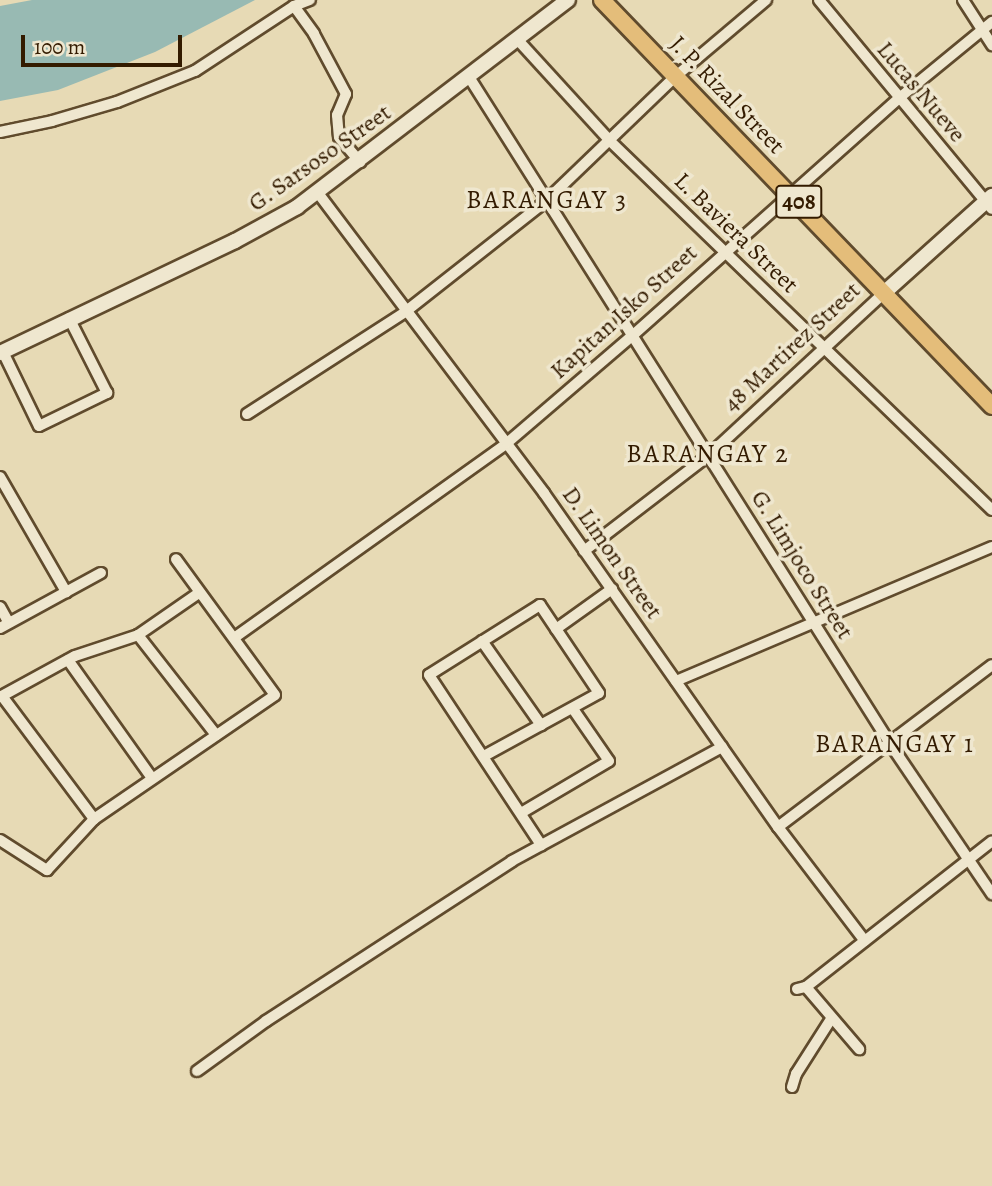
<!DOCTYPE html>
<html>
<head>
<meta charset="utf-8">
<style>
  body { margin:0 }
  #map { position:relative; width:992px; height:1186px; overflow:hidden; background:#e7dab5; font-family:Alegreya,serif }
  div>[style] { position:absolute }
  .water>* { inset:0; background:#98bab3 }
  .roads { filter:drop-shadow(2px 0 #604b2d) drop-shadow(-2px 0 #604b2d) drop-shadow(0 2px #604b2d) drop-shadow(0 -2px #604b2d) }
  .street>* { height:10px; margin:-5px; padding:0 5px; transform-origin:5px; border-radius:5px; background:#efe7cf }
  .secondary>* { height:14px; margin:-7px; padding:0 7px; transform-origin:7px; border-radius:7px; background:#efe7cf }
  .primary>* { height:16px; margin:-8px; padding:0 8px; transform-origin:8px; border-radius:8px; background:#e4bd7a }
  span { translate:-50% -50%; white-space:nowrap; text-align:center; line-height:1.15; -webkit-text-stroke:7px #efe7cf; paint-order:stroke }
  .shield-label span { padding:2px 5px; background:#efe7cf; border:2px solid; border-radius:5px; -webkit-text-stroke-width:0 }
  .shield-label { font-size:23px; color:#331b00; font-weight:700 }
  .street-label { font-size:24px; color:#331b00 }
  .neighbourhood-label { font-size:26px; color:#331b00; letter-spacing:2px }
  .scale { position:absolute; left:21px; top:35px; width:161px; height:32px; box-sizing:border-box; border:4px solid #331b00; border-top:0; padding-left:9px; font-size:21px; line-height:24px; white-space:nowrap; color:#331b00; -webkit-text-stroke:5px #efe7cf; paint-order:stroke }
</style>
</head>
<body>
<div id="map">
  <div class="water">
    <i style="clip-path:polygon(32px 0,255px 0,155px 52px,58px 90px,0 101px,0 6px)"></i>
  </div>
  <div class="roads">
    <div class="street">
      <i style="left:819px;top:0;width:271px;rotate:50.4deg"></i>
      <i style="left:963px;top:0;width:54px;rotate:57.2deg"></i>
      <i style="left:294px;top:6px;width:17px;rotate:-21deg"></i>
      <i style="left:517px;top:39px;width:138px;rotate:47.6deg"></i>
      <i style="left:610px;top:141px;width:531px;rotate:44.01deg"></i>
      <i style="left:469px;top:77px;width:787px;rotate:57.72deg"></i>
      <i style="left:889px;top:742px;width:184px;rotate:55.9deg"></i>
      <i style="left:0;top:132px;width:53px;rotate:-11.9deg"></i>
      <i style="left:52px;top:121px;width:68px;rotate:-16.3deg"></i>
      <i style="left:117px;top:102px;width:84px;rotate:-21.7deg"></i>
      <i style="left:195px;top:71px;width:118px;rotate:-33.3deg"></i>
      <i style="left:294px;top:6px;width:34px;rotate:54deg"></i>
      <i style="left:314px;top:34px;width:68px;rotate:61.9deg"></i>
      <i style="left:346px;top:94px;width:23px;rotate:113deg"></i>
      <i style="left:337px;top:115px;width:22px;rotate:85deg"></i>
      <i style="left:339px;top:137px;width:33px;rotate:50deg"></i>
      <i style="left:318px;top:193px;width:376px;rotate:53deg"></i>
      <i style="left:544px;top:493px;width:408px;rotate:55deg"></i>
      <i style="left:778px;top:827px;width:143px;rotate:52.7deg"></i>
      <i style="left:3px;top:352px;width:82px;rotate:64.1deg"></i>
      <i style="left:39px;top:426px;width:76px;rotate:-25.9deg"></i>
      <i style="left:107px;top:393px;width:84px;rotate:-116.9deg"></i>
      <i style="left:247px;top:414px;width:188px;rotate:-32.8deg"></i>
      <i style="left:405px;top:312px;width:179px;rotate:-38.2deg"></i>
      <i style="left:546px;top:201px;width:180px;rotate:-43.9deg"></i>
      <i style="left:676px;top:76px;width:118px;rotate:-40.2deg"></i>
      <i style="left:0;top:477px;width:133px;rotate:60.1deg"></i>
      <i style="left:584px;top:551px;width:158px;rotate:-37.5deg"></i>
      <i style="left:709px;top:455px;width:240px;rotate:-42.8deg"></i>
      <i style="left:0;top:607px;width:18px;rotate:61deg"></i>
      <i style="left:0;top:628px;width:115px;rotate:-28.6deg"></i>
      <i style="left:556px;top:629px;width:69px;rotate:-35.5deg"></i>
      <i style="left:138px;top:635px;width:127px;rotate:52deg"></i>
      <i style="left:234px;top:638px;width:335px;rotate:-35.5deg"></i>
      <i style="left:507px;top:443px;width:165px;rotate:-40.6deg"></i>
      <i style="left:632px;top:336px;width:356px;rotate:-41.7deg"></i>
      <i style="left:898px;top:99px;width:122px;rotate:-39.3deg"></i>
      <i style="left:482px;top:641px;width:103px;rotate:54.9deg"></i>
      <i style="left:68px;top:660px;width:145px;rotate:54.6deg"></i>
      <i style="left:676px;top:681px;width:343px;rotate:-23deg"></i>
      <i style="left:2px;top:696px;width:154px;rotate:53.2deg"></i>
      <i style="left:0;top:697px;width:85px;rotate:-28.7deg"></i>
      <i style="left:75px;top:656px;width:66px;rotate:-18.4deg"></i>
      <i style="left:138px;top:635px;width:75px;rotate:-34.7deg"></i>
      <i style="left:484px;top:756px;width:131px;rotate:-28.7deg"></i>
      <i style="left:599px;top:693px;width:106px;rotate:-123.8deg"></i>
      <i style="left:540px;top:605px;width:131px;rotate:147.8deg"></i>
      <i style="left:429px;top:675px;width:204px;rotate:56.6deg"></i>
      <i style="left:521px;top:813px;width:102px;rotate:-30.6deg"></i>
      <i style="left:609px;top:761px;width:63px;rotate:-124.7deg"></i>
      <i style="left:778px;top:827px;width:268px;rotate:-37.1deg"></i>
      <i style="left:0;top:840px;width:56px;rotate:32.6deg"></i>
      <i style="left:47px;top:870px;width:69px;rotate:-47.3deg"></i>
      <i style="left:94px;top:819px;width:219px;rotate:-34.4deg"></i>
      <i style="left:275px;top:695px;width:168px;rotate:-126.1deg"></i>
      <i style="left:806px;top:987px;width:82px;rotate:49.5deg"></i>
      <i style="left:797px;top:989px;width:9px;rotate:-13deg"></i>
      <i style="left:806px;top:987px;width:236px;rotate:-38.1deg"></i>
      <i style="left:197px;top:1071px;width:85px;rotate:-35.9deg"></i>
      <i style="left:266px;top:1021px;width:293px;rotate:-33deg"></i>
      <i style="left:512px;top:861px;width:239px;rotate:-28.5deg"></i>
      <i style="left:792px;top:1087px;width:14px;rotate:-73deg"></i>
      <i style="left:796px;top:1074px;width:65px;rotate:-57.5deg"></i>
    </div>
    <div class="secondary">
      <i style="left:885px;top:292px;width:144px;rotate:-41.9deg"></i>
      <i style="left:0;top:353px;width:260px;rotate:-25.5deg"></i>
      <i style="left:235px;top:241px;width:71px;rotate:-28.7deg"></i>
      <i style="left:297px;top:207px;width:341px;rotate:-37.4deg"></i>
    </div>
    <div class="primary">
      <i style="left:602px;top:0;width:563px;rotate:46.15deg"></i>
    </div>
  </div>
  <div class="shield-label">
    <span style="left:799px;top:202px">408</span>
  </div>
  <div class="street-label">
    <span style="left:921px;top:92px;rotate:50deg">Lucas Nueve</span>
    <span style="left:727px;top:95px;rotate:46deg">J. P. Rizal Street</span>
    <span style="left:320px;top:158px;rotate:-35deg">G. Sarsoso Street</span>
    <span style="left:736px;top:233px;rotate:44deg">L. Baviera Street</span>
    <span style="left:624px;top:312px;rotate:-42deg">Kapitan Isko Street</span>
    <span style="left:792px;top:347px;rotate:-43deg">48 Martirez Street</span>
    <span style="left:612px;top:553px;rotate:55deg">D. Limon Street</span>
    <span style="left:802px;top:565px;rotate:58deg">G. Limjoco Street</span>
  </div>
  <div class="neighbourhood-label">
    <span style="left:547px;top:200px">BARANGAY 3</span>
    <span style="left:708px;top:454px">BARANGAY 2</span>
    <span style="left:895px;top:744px">BARANGAY 1</span>
  </div>
  <div class="scale">100 m</div>
</div>
</body>
</html>
